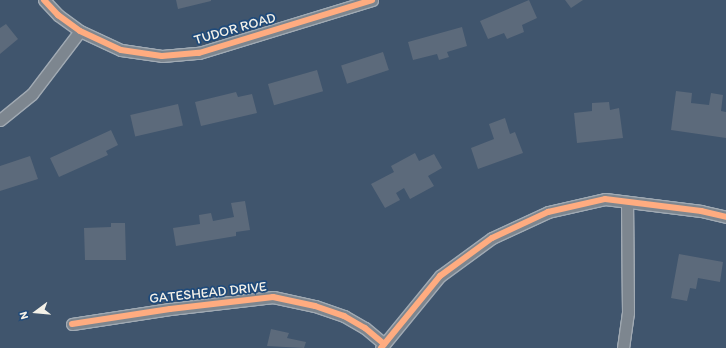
<!DOCTYPE html>
<html>
<head>
<meta charset="utf-8">
<style>
  body { margin:0 }
  #map { position:relative; width:726px; height:348px; overflow:hidden; background:#40556d; font-family:Itim,sans-serif }
  div>[style] { position:absolute }
  .building>* { inset:0; background:#5c6a7b; transform-origin:0 0 }
  .roads { filter:drop-shadow(1px 0 #a1aab3) drop-shadow(-1px 0 #a1aab3) drop-shadow(0 1px #a1aab3) drop-shadow(0 -1px #a1aab3) }
  .minor>* { height:11px; margin:-5.5px; padding:0 5.5px; transform-origin:5.5px; border-radius:5.5px; background:#7d868f }
  .cycleway>* { height:6px; margin:-3px; padding:0 3px; transform-origin:3px; border-radius:3px; background:#ffac80 }
  span { translate:-50% -50%; white-space:nowrap; text-align:center; line-height:1.15; -webkit-text-stroke:3.5px #1f4a7a; paint-order:stroke }
  .street-label { font-size:14px; color:#f4f1e8 }
  .north { position:absolute; left:16px; top:292px; width:40px; height:40px; -webkit-text-stroke:3px #1f4a7a; paint-order:stroke; rotate:254deg; font-size:11px; font-weight:700; line-height:16px; text-align:center; color:#f4f1e8 }
  .north::after { content:''; display:block; margin:auto; width:14px; height:18px; background:#f4f1e8; clip-path:polygon(50% 0,100% 100%,50% 72%,0 100%) }
</style>
</head>
<body>
<div id="map">
  <div class="building">
    <i style="clip-path:polygon(176px 0,211px 0,211px 1px,178px 9px)"></i>
    <i style="clip-path:polygon(529px 0,537px 18px,522px 25px,524px 32px,507px 39px,504px 33px,488px 39px,480px 21px)"></i>
    <i style="clip-path:polygon(565px 0,583px 0,571px 8px)"></i>
    <i style="clip-path:polygon(6px 24px,18px 39px,0 54px,0 28px)"></i>
    <i style="clip-path:polygon(462px 27px,467px 46px,447px 52px,449px 57px,439px 60px,437px 54px,413px 60px,408px 42px)"></i>
    <i style="left:383px;top:52px;width:19px;height:44px;rotate:72deg"></i>
    <i style="left:317px;top:70px;width:22px;height:51px;rotate:74deg"></i>
    <i style="clip-path:polygon(676px 91px,692px 93px,691px 103px,709px 105px,711px 93px,723px 95px,721px 111px,726px 112px,726px 138px,671px 130px)"></i>
    <i style="clip-path:polygon(236px 92px,238px 97px,252px 94px,257px 113px,201px 126px,195px 102px)"></i>
    <i style="clip-path:polygon(609px 102px,610px 110px,619px 108px,623px 138px,577px 143px,574px 113px,592px 111px,592px 103px)"></i>
    <i style="left:178px;top:104px;width:22px;height:49px;rotate:77deg"></i>
    <i style="clip-path:polygon(505px 118px,510px 134px,515px 132px,523px 153px,478px 169px,471px 148px,494px 139px,489px 124px)"></i>
    <i style="clip-path:polygon(111px 130px,118px 145px,106px 151px,108px 155px,59px 177px,50px 158px)"></i>
    <i style="clip-path:polygon(415px 153px,419px 161px,434px 154px,442px 168px,428px 176px,434px 186px,410px 199px,404px 188px,396px 193px,400px 200px,385px 208px,371px 184px,394px 172px,391px 166px)"></i>
    <i style="clip-path:polygon(30px 156px,38px 179px,0 191px,0 166px)"></i>
    <i style="clip-path:polygon(245px 201px,250px 230px,236px 232px,236px 236px,176px 246px,173px 228px,200px 224px,199px 215px,211px 213px,213px 221px,234px 217px,231px 203px)"></i>
    <i style="clip-path:polygon(111px 223px,125px 223px,126px 260px,85px 260px,84px 228px,111px 227px)"></i>
    <i style="clip-path:polygon(679px 254px,723px 262px,720px 282px,698px 278px,696px 289px,690px 288px,687px 301px,671px 298px)"></i>
    <i style="clip-path:polygon(271px 329px,289px 333px,287px 338px,306px 342px,304px 348px,267px 346px)"></i>
  </div>
  <div class="roads">
    <div class="minor">
      <i style="left:44px;top:0;width:21px;rotate:47deg"></i>
      <i style="left:58px;top:15px;width:27px;rotate:36deg"></i>
      <i style="left:80px;top:31px;width:45px;rotate:24.9deg"></i>
      <i style="left:121px;top:50px;width:41px;rotate:8.3deg"></i>
      <i style="left:162px;top:56px;width:37px;rotate:-5deg"></i>
      <i style="left:199px;top:53px;width:181px;rotate:-17deg"></i>
      <i style="left:0;top:120px;width:41px;rotate:-39.1deg"></i>
      <i style="left:32px;top:94px;width:79px;rotate:-52.7deg"></i>
      <i style="left:72px;top:324px;width:99px;rotate:-8.7deg"></i>
      <i style="left:170px;top:309px;width:104px;rotate:-6.6deg"></i>
      <i style="left:273px;top:297px;width:43px;rotate:12.1deg"></i>
      <i style="left:315px;top:306px;width:31px;rotate:19deg"></i>
      <i style="left:344px;top:316px;width:24px;rotate:30deg"></i>
      <i style="left:365px;top:328px;width:25px;rotate:40deg"></i>
      <i style="left:381px;top:348px;width:93px;rotate:-50.7deg"></i>
      <i style="left:440px;top:276px;width:64px;rotate:-36.2deg"></i>
      <i style="left:492px;top:238px;width:62px;rotate:-24.9deg"></i>
      <i style="left:548px;top:212px;width:58px;rotate:-12.8deg"></i>
      <i style="left:605px;top:199px;width:97px;rotate:7.1deg"></i>
      <i style="left:701px;top:211px;width:26px;rotate:13deg"></i>
      <i style="left:623px;top:348px;width:35px;rotate:-82deg"></i>
      <i style="left:628px;top:313px;width:110px;rotate:-90.5deg"></i>
    </div>
  </div>
  <div class="cycleway">
    <i style="left:44px;top:0;width:21px;rotate:47deg"></i>
    <i style="left:58px;top:15px;width:27px;rotate:36deg"></i>
    <i style="left:80px;top:31px;width:45px;rotate:24.9deg"></i>
    <i style="left:121px;top:50px;width:41px;rotate:8.3deg"></i>
    <i style="left:162px;top:56px;width:37px;rotate:-5deg"></i>
    <i style="left:199px;top:53px;width:181px;rotate:-17deg"></i>
    <i style="left:72px;top:324px;width:99px;rotate:-8.7deg"></i>
    <i style="left:170px;top:309px;width:104px;rotate:-6.6deg"></i>
    <i style="left:273px;top:297px;width:43px;rotate:12.1deg"></i>
    <i style="left:315px;top:306px;width:31px;rotate:19deg"></i>
    <i style="left:344px;top:316px;width:24px;rotate:30deg"></i>
    <i style="left:365px;top:328px;width:25px;rotate:40deg"></i>
    <i style="left:381px;top:348px;width:93px;rotate:-50.7deg"></i>
    <i style="left:440px;top:276px;width:64px;rotate:-36.2deg"></i>
    <i style="left:492px;top:238px;width:62px;rotate:-24.9deg"></i>
    <i style="left:548px;top:212px;width:58px;rotate:-12.8deg"></i>
    <i style="left:605px;top:199px;width:97px;rotate:7.1deg"></i>
    <i style="left:701px;top:211px;width:26px;rotate:13deg"></i>
  </div>
  <div class="street-label">
    <span style="left:235px;top:29px;rotate:-16deg">TUDOR ROAD</span>
    <span style="left:208px;top:293px;rotate:-6deg">GATESHEAD DRIVE</span>
  </div>
  <div class="north">N</div>
</div>
</body>
</html>
